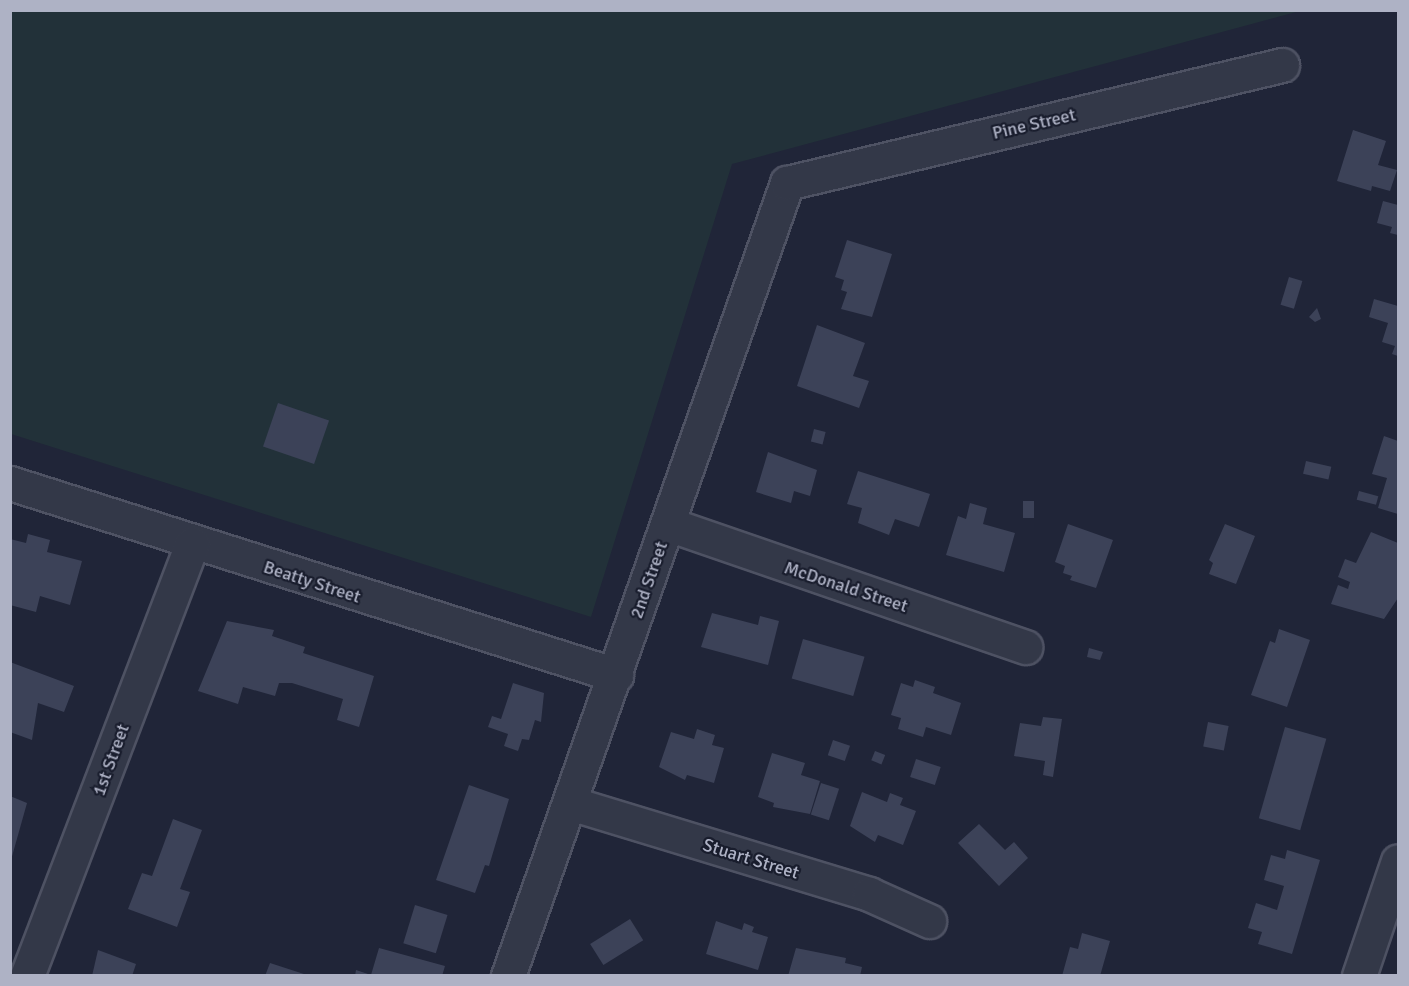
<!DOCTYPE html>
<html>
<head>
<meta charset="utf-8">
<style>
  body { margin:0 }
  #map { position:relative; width:1409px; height:986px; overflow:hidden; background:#202538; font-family:Signika,sans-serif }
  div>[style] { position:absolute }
  .green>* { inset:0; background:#223139 }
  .building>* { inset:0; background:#3c4258; transform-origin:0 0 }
  .roads { filter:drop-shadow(2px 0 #4e5263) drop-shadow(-2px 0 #4e5263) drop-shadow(0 2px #4e5263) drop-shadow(0 -2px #4e5263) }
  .minor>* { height:33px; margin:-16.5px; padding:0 16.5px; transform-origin:16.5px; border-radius:16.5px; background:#333848 }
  span { translate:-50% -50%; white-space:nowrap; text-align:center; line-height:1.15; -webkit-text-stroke:4.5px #191d2d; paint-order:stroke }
  .street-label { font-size:18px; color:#aeb2c5 }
  .frame { position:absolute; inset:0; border:12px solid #aeb2c5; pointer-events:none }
</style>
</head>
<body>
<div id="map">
  <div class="green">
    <i style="clip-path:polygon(11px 11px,1300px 11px,732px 164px,591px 617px,11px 434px)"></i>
  </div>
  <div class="building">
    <i style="clip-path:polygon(1353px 130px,1386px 141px,1378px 165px,1397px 170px,1390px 191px,1372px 186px,1371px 191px,1337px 181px)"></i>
    <i style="clip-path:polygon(1383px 201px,1398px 205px,1398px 235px,1390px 233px,1392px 227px,1377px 223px)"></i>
    <i style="clip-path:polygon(847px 240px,892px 254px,872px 317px,841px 309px,847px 292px,841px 290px,844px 280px,835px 277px)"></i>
    <i style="left:1289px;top:277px;width:14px;height:29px;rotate:17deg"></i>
    <i style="clip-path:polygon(1374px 299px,1398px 306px,1398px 356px,1392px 354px,1395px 346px,1382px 342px,1388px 323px,1369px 317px)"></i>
    <i style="clip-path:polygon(1317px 308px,1321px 319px,1315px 322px,1309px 317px)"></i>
    <i style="clip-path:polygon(817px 325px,865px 343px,853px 376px,869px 381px,859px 408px,797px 386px)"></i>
    <i style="left:278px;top:403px;width:54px;height:46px;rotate:19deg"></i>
    <i style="left:814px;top:429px;width:12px;height:13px;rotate:14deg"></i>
    <i style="clip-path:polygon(1384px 436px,1398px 441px,1398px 514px,1378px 508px,1387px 478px,1372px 474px)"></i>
    <i style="clip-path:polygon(768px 452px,817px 470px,810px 496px,794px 491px,791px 503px,756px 492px)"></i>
    <i style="left:1306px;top:461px;width:26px;height:13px;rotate:13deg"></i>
    <i style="clip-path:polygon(858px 471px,930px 494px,919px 527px,895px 519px,889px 535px,858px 523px,862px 508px,847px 504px)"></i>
    <i style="left:1359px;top:491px;width:20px;height:9px;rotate:15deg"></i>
    <i style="left:1023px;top:501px;width:11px;height:17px"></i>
    <i style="clip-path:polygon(970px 503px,987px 508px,983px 524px,1015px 533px,1004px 572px,946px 555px,958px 516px,966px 519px)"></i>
    <i style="clip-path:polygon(1068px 524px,1113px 540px,1096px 588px,1070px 580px,1072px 576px,1063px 573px,1065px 566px,1055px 562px)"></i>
    <i style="clip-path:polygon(1225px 524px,1255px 536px,1236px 584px,1209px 574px,1213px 563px,1209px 560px)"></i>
    <i style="clip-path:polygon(1371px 532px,1398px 543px,1398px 598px,1384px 619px,1331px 604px,1338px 585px,1348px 589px,1350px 582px,1338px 577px,1345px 559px,1356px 563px)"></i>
    <i style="clip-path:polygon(28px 534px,50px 540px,47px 552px,82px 561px,70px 605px,40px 596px,36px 612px,10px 605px,10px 539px,26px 543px)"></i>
    <i style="clip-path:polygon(712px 613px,758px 625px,760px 616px,779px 621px,768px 665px,701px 647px)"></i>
    <i style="clip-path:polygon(227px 621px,274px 630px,272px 636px,305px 647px,303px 653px,374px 676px,359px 727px,337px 720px,343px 699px,292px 683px,279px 683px,275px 696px,243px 687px,238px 704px,198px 691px)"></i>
    <i style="clip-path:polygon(1279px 629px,1310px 640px,1287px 707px,1251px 695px,1270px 641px,1275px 643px)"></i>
    <i style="left:803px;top:639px;width:64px;height:41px;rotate:16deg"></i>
    <i style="clip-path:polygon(1089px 648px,1103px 652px,1100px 660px,1087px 657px)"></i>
    <i style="clip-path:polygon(10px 662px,74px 686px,64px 712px,38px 703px,32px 740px,10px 732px)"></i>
    <i style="clip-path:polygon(915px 680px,935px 687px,933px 693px,961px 703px,951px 735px,926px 727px,923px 737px,898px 729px,901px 718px,891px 715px,901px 683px,913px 687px)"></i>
    <i style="clip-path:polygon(513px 683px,544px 693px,541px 722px,535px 720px,529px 740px,522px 739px,518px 751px,504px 746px,508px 734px,488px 727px,492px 716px,501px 719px)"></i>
    <i style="clip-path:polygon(1043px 717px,1062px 719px,1053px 777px,1043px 775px,1045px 761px,1014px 756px,1020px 723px,1041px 726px)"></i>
    <i style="left:1208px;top:722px;width:21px;height:25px;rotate:11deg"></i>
    <i style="left:1285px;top:727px;width:43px;height:95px;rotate:16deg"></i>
    <i style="clip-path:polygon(697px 729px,715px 735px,712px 745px,724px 748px,714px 783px,687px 775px,685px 780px,659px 767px,671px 732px,694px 739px)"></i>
    <i style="left:833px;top:740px;width:18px;height:16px;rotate:19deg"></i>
    <i style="left:875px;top:751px;width:11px;height:10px;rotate:22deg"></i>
    <i style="clip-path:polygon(772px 753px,805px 763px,801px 775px,820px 781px,810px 814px,773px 807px,774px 803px,758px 797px)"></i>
    <i style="left:916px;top:759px;width:26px;height:19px;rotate:18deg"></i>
    <i style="left:821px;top:783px;width:19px;height:33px;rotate:18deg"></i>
    <i style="clip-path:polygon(469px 785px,509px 799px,489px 866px,485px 865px,475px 893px,436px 880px)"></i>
    <i style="clip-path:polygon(862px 792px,887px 802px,890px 793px,903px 798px,900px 805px,916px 811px,903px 845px,878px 835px,875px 842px,850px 826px)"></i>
    <i style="clip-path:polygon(10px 796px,27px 803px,11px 860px,10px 859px)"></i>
    <i style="clip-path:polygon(173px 819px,202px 830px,180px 889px,190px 892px,177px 927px,128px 909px,142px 873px,152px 876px)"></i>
    <i style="clip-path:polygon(979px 824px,1005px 850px,1014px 842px,1028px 858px,999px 886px,958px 843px)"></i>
    <i style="clip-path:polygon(1287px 850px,1320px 860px,1292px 954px,1258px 944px,1262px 932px,1248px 928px,1256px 903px,1277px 910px,1284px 886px,1264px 880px,1271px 855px,1285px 859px)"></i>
    <i style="left:415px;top:905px;width:34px;height:40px;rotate:17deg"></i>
    <i style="left:630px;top:919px;width:25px;height:47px;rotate:58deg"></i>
    <i style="clip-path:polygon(716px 921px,742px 930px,744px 923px,754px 927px,752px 932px,768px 937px,758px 970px,706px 954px)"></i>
    <i style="clip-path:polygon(1082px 933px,1110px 941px,1100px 976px,1062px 976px,1070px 947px,1078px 949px)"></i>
    <i style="clip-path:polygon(379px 948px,445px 966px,442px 976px,355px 976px,356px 970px,371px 975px)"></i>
    <i style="clip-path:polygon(796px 948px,846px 958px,845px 963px,862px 967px,860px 976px,788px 976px)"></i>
    <i style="clip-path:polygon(98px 950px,136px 964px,132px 976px,92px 976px)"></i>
    <i style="clip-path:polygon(270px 963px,307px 975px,307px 976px,265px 976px)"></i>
  </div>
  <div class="roads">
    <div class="minor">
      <i style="left:10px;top:483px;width:636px;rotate:17.58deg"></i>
      <i style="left:668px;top:524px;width:378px;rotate:19deg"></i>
      <i style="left:570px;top:803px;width:313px;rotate:16.9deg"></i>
      <i style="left:869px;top:894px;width:66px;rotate:24.2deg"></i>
      <i style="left:27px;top:976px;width:463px;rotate:-69.1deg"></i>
      <i style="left:508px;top:976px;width:841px;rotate:-70.62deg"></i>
      <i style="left:787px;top:183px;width:509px;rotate:-13.41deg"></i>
      <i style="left:1359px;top:976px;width:121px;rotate:-71.3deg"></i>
    </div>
  </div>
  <div class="street-label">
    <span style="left:1034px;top:124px;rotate:-13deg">Pine Street</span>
    <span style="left:649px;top:580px;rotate:-71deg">2nd Street</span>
    <span style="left:312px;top:582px;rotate:18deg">Beatty Street</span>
    <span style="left:846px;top:587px;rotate:18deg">McDonald Street</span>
    <span style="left:111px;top:760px;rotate:-70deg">1st Street</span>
    <span style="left:751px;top:859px;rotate:17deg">Stuart Street</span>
  </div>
  <div class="frame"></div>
</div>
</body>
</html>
